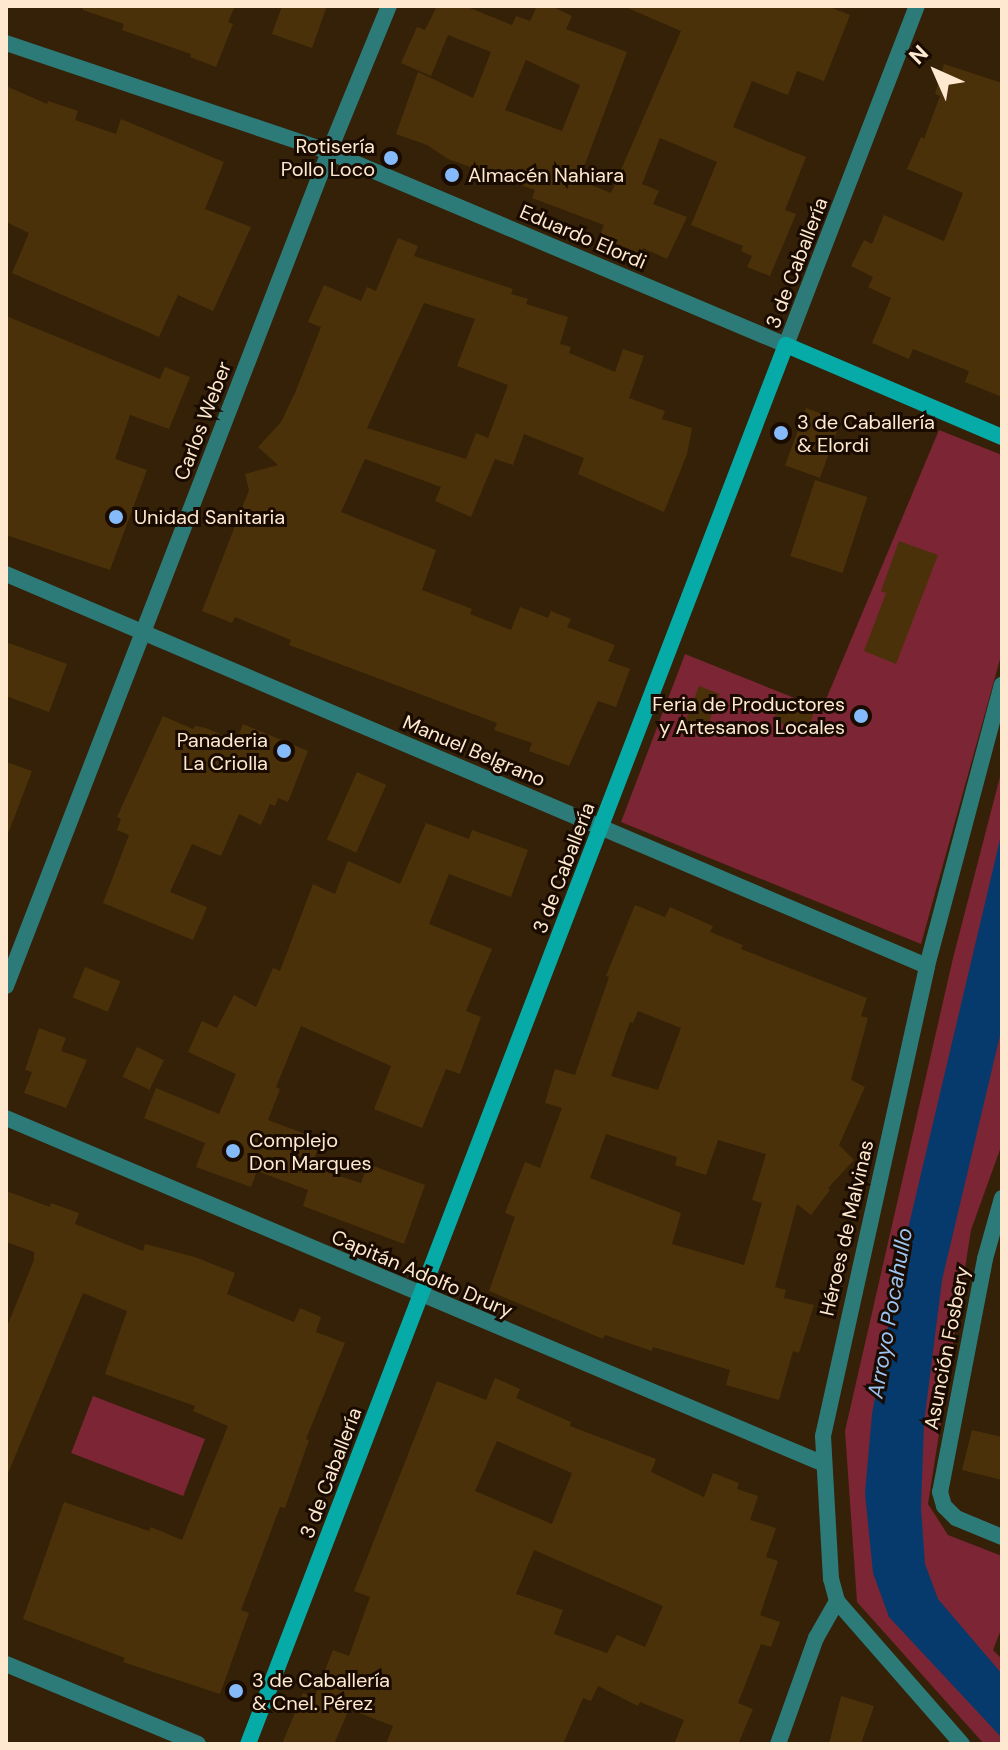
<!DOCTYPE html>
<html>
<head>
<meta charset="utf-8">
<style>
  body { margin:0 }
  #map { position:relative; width:1008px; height:1750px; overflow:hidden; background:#342107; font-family:"DM Sans",sans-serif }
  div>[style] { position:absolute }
  .green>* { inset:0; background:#7b2535; transform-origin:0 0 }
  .water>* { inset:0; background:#063a6c }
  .building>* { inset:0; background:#4b3109; transform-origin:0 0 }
  .street>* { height:16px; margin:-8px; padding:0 8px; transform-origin:8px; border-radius:8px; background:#2c7b79 }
  .secondary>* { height:16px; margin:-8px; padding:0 8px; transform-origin:8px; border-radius:8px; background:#06aba8 }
  .dots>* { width:22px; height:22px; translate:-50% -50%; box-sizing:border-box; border:4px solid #190b00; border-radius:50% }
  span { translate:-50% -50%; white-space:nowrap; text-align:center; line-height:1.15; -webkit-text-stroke:6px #190b00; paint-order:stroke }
  .poi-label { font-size:20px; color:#fee9d0 }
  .right { translate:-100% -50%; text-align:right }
  .left { translate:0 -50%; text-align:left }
  .street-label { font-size:20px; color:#fee9d0 }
  .water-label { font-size:22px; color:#9cc4f3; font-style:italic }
  .frame { position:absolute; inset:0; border:8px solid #fee9d0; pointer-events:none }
  .north { position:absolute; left:896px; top:32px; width:80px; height:80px; -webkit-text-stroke:6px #190b00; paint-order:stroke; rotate:315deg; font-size:22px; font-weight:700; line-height:32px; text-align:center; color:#fee9d0 }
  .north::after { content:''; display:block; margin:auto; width:28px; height:36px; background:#fee9d0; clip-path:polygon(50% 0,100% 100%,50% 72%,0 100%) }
</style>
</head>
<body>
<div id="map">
  <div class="green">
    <i style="clip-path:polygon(939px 430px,1002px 455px,1002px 652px,921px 944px,621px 822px,685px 654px,822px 709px)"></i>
    <i style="clip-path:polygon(1002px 769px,1002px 1144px,971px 1230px,928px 1504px,948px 1535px,1002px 1556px,1002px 1627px,993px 1650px,1002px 1659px,1002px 1744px,984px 1744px,857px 1602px,845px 1431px,953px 958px)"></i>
    <i style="left:93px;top:1396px;width:120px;height:61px;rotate:21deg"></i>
  </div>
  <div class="water">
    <i style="clip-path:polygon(1002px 831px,1002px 1027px,942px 1280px,924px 1423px,921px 1508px,925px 1564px,938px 1599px,1002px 1674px,1002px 1738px,889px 1617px,873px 1573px,865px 1493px,872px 1414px,899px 1267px)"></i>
  </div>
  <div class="building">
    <i style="clip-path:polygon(83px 6px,235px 6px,228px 22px,233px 24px,216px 67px,190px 57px,191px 54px,122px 30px,124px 24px,83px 10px)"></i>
    <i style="clip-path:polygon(282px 6px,327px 6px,312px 48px,272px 34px)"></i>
    <i style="clip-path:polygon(evenodd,437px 6px,465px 6px,512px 25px,516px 16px,530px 21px,537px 6px,551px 6px,572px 16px,566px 29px,627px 52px,579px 180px,611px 193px,681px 31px,623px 6px,827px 6px,850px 15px,824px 81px,797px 71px,788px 95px,752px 81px,733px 127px,806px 157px,785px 210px,796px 214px,770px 276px,747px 267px,752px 256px,741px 251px,743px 246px,691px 225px,717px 162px,660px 138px,642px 184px,659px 191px,653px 204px,687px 217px,667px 259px,643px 248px,641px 254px,599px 237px,604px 225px,532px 198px,535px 190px,448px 159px,427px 145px,396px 134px,418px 72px,473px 98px,491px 52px,448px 35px,431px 76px,401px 63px,417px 27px,425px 30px,437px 6px,526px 60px,580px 85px,562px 131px,505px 110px,526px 60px)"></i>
    <i style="clip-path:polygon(944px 64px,1002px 83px,1002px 397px,965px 382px,969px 371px,913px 349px,909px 359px,872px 343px,891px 298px,868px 287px,873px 277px,851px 266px,864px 240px,872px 244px,884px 215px,944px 241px,963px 193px,907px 169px,921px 137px,924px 139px,940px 96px,935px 94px)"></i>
    <i style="clip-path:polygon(6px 86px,47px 104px,48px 101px,78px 111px,75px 120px,116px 134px,121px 119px,224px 162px,205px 209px,251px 227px,213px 311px,178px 295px,159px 337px,12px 273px,29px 233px,6px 222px)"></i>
    <i style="clip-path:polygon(evenodd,398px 238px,418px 246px,414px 256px,513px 289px,511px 294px,528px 299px,526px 304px,568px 317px,560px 344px,571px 347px,569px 353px,615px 372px,623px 349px,644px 356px,629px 398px,665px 411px,662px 419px,692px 428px,687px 454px,664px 512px,578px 474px,584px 458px,524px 434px,513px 465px,495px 459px,471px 517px,435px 501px,441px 487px,365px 459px,341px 512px,436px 550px,422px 590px,472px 609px,470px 614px,511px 630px,520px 607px,548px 618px,551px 611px,571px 619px,567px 627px,615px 645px,608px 661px,630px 669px,616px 707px,598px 701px,569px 766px,529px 751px,532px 743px,494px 730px,497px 723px,289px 645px,291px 640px,235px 617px,232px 623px,202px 611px,249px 490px,245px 474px,278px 465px,258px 447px,281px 422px,295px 393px,321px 327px,308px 322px,324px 285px,361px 301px,367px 287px,376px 291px,398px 238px,424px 303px,475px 319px,457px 366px,508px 385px,488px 438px,476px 433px,466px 459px,367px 428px,424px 303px)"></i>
    <i style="clip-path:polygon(6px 316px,160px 379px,165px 367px,190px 377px,169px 429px,130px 415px,115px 459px,147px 470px,110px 570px,6px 535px)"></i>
    <i style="left:806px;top:408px;width:37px;height:61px;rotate:20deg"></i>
    <i style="left:815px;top:480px;width:55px;height:80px;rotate:18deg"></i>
    <i style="clip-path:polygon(899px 541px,938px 555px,896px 664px,864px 651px,886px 593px,881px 591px)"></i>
    <i style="clip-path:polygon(6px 642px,67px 664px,49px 712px,6px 696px)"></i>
    <i style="left:699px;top:686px;width:22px;height:37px;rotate:21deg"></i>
    <i style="left:782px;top:699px;width:35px;height:23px;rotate:22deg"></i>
    <i style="clip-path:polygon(163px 716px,193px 729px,195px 726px,206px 728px,236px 741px,243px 724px,308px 751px,288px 802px,278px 798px,275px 806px,270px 804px,261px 825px,239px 814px,221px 856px,192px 844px,170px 892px,207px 907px,193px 940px,103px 903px,129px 835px,117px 830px,121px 819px,117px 817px)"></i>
    <i style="clip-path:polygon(6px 762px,32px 771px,8px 834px,6px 834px)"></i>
    <i style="left:357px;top:772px;width:32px;height:74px;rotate:24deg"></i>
    <i style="clip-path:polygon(426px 823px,469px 839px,472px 830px,528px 850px,511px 897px,449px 874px,429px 924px,492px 949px,466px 1011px,481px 1017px,460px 1074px,446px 1069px,422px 1128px,374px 1109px,391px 1066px,301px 1026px,276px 1087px,280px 1089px,268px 1120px,321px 1140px,311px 1167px,361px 1183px,368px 1164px,425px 1185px,404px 1244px,303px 1206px,308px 1190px,257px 1171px,251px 1187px,196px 1167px,205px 1143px,144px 1118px,156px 1088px,219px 1114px,236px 1074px,188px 1052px,202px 1021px,217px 1028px,234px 995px,256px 1007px,273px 968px,280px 971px,313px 884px,335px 894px,348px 861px,400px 884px)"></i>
    <i style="clip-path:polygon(evenodd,635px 905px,665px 917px,670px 907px,713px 926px,710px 932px,743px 945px,741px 949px,867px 998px,861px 1016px,868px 1018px,851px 1080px,865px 1087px,839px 1145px,854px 1160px,828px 1188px,830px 1190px,811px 1215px,797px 1204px,775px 1287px,786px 1290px,784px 1298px,814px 1305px,799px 1353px,793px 1351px,779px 1400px,726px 1385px,730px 1370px,653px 1347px,652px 1351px,605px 1335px,603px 1339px,489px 1291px,515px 1217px,505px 1213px,525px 1162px,540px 1168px,562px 1108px,545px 1103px,555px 1069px,575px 1075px,609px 977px,606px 976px,635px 905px,638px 1011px,681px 1028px,658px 1090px,611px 1076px,630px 1022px,633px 1023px,638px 1011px,635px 905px,606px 1134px,677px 1157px,675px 1165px,706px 1175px,718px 1140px,766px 1154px,752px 1200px,762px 1203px,744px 1265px,672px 1244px,681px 1213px,590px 1178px,606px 1134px)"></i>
    <i style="left:85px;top:967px;width:38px;height:33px;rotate:22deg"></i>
    <i style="clip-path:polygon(39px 1028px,66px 1038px,61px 1051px,87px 1060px,66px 1108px,24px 1093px,32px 1072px,25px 1070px)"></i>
    <i style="left:137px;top:1047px;width:30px;height:33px;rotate:26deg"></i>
    <i style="clip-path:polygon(6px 1191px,50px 1207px,51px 1203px,79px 1213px,75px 1224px,143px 1251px,145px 1244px,195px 1257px,235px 1273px,227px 1294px,294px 1322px,300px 1308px,321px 1317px,316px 1332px,345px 1343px,306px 1439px,309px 1440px,285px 1508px,280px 1507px,241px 1610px,249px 1613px,220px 1694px,123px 1662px,125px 1658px,23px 1619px,64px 1502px,149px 1531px,151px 1527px,182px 1540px,228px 1426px,193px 1411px,195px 1406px,105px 1374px,127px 1311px,83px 1293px,6px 1478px,6px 1329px,34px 1260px,34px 1252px,6px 1242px)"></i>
    <i style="clip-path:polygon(evenodd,495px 1378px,520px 1389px,516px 1398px,571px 1422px,570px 1426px,656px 1459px,651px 1472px,704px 1497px,713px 1473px,739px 1483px,737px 1489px,758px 1496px,750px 1520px,776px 1528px,766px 1557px,778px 1561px,760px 1615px,780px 1622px,771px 1647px,761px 1644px,738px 1703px,753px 1709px,738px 1744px,674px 1744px,684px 1720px,640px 1702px,638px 1706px,598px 1686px,591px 1701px,583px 1698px,563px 1744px,386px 1744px,393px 1726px,349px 1709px,334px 1744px,282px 1744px,303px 1693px,314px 1698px,333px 1650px,349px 1656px,370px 1597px,354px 1591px,437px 1381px,486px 1400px,495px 1378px,497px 1441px,572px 1473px,552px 1524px,475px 1491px,497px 1441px,495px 1378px,534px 1550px,663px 1606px,645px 1647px,617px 1635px,607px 1653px,554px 1634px,563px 1610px,516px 1594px,534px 1550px)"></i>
    <i style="clip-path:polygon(972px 1430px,1002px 1437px,1002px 1480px,962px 1470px)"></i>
    <i style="clip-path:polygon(841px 1696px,874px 1706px,861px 1744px,829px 1744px)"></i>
  </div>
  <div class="street">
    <i style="left:6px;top:43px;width:341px;rotate:18.6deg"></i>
    <i style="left:329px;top:152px;width:496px;rotate:22.9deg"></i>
    <i style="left:786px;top:345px;width:363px;rotate:-68.9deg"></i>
    <i style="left:6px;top:574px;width:1001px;rotate:23.06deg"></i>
    <i style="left:6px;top:986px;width:894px;rotate:-68.83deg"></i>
    <i style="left:329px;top:152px;width:158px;rotate:-67.7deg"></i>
    <i style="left:6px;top:1118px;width:888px;rotate:22.93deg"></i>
    <i style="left:1002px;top:1198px;width:63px;rotate:105.6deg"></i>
    <i style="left:985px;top:1259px;width:237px;rotate:100.9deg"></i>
    <i style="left:940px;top:1492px;width:15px;rotate:74deg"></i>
    <i style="left:944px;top:1506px;width:17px;rotate:45deg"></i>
    <i style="left:956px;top:1518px;width:50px;rotate:22.4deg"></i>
    <i style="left:6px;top:1664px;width:208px;rotate:22.6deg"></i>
    <i style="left:778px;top:1744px;width:113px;rotate:-70.3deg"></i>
    <i style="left:816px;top:1638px;width:43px;rotate:-60.4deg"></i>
    <i style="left:962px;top:1744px;width:190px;rotate:-131.2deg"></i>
    <i style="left:837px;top:1601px;width:23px;rotate:-105deg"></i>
    <i style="left:831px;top:1579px;width:143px;rotate:-93.2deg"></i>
    <i style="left:823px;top:1436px;width:481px;rotate:-77.5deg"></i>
    <i style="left:927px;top:966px;width:291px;rotate:-75.1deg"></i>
  </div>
  <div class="secondary">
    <i style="left:248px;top:1744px;width:1499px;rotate:-68.97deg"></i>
    <i style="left:786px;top:345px;width:235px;rotate:23.1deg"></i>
  </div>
  <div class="dots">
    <i style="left:391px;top:158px;background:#85bbfb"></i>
    <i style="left:452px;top:175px;background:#85bbfb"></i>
    <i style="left:781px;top:433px;background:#85bbfb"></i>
    <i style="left:116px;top:517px;background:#85bbfb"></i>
    <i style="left:861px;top:716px;background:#85bbfb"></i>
    <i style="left:284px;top:751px;background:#85bbfb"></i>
    <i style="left:233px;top:1151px;background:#85bbfb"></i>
    <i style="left:236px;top:1691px;background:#85bbfb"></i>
  </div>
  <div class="poi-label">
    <span class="right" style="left:375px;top:158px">Rotisería<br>Pollo Loco</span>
    <span class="left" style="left:468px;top:175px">Almacén Nahiara</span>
    <span class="left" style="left:797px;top:434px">3 de Caballería<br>&amp; Elordi</span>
    <span class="left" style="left:134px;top:517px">Unidad Sanitaria</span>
    <span class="right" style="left:845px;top:716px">Feria de Productores<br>y Artesanos Locales</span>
    <span class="right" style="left:268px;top:752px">Panaderia<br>La Criolla</span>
    <span class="left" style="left:249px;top:1152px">Complejo<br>Don Marques</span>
    <span class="left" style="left:252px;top:1692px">3 de Caballería<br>&amp; Cnel. Pérez</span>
  </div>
  <div class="street-label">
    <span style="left:583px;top:237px;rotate:23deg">Eduardo Elordi</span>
    <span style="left:797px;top:263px;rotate:-69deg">3 de Caballería</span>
    <span style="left:203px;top:421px;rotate:-69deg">Carlos Weber</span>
    <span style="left:474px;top:751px;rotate:23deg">Manuel Belgrano</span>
    <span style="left:564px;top:868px;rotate:-69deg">3 de Caballería</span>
    <span style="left:847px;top:1228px;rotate:-77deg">Héroes de Malvinas</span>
    <span style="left:422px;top:1274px;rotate:23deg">Capitán Adolfo Drury</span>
    <span style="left:947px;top:1348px;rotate:-79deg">Asunción Fosbery</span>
    <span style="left:331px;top:1473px;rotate:-69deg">3 de Caballería</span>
  </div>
  <div class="water-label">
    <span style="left:890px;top:1313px;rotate:-80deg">Arroyo Pocahullo</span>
  </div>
  <div class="frame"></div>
  <div class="north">N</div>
</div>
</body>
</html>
